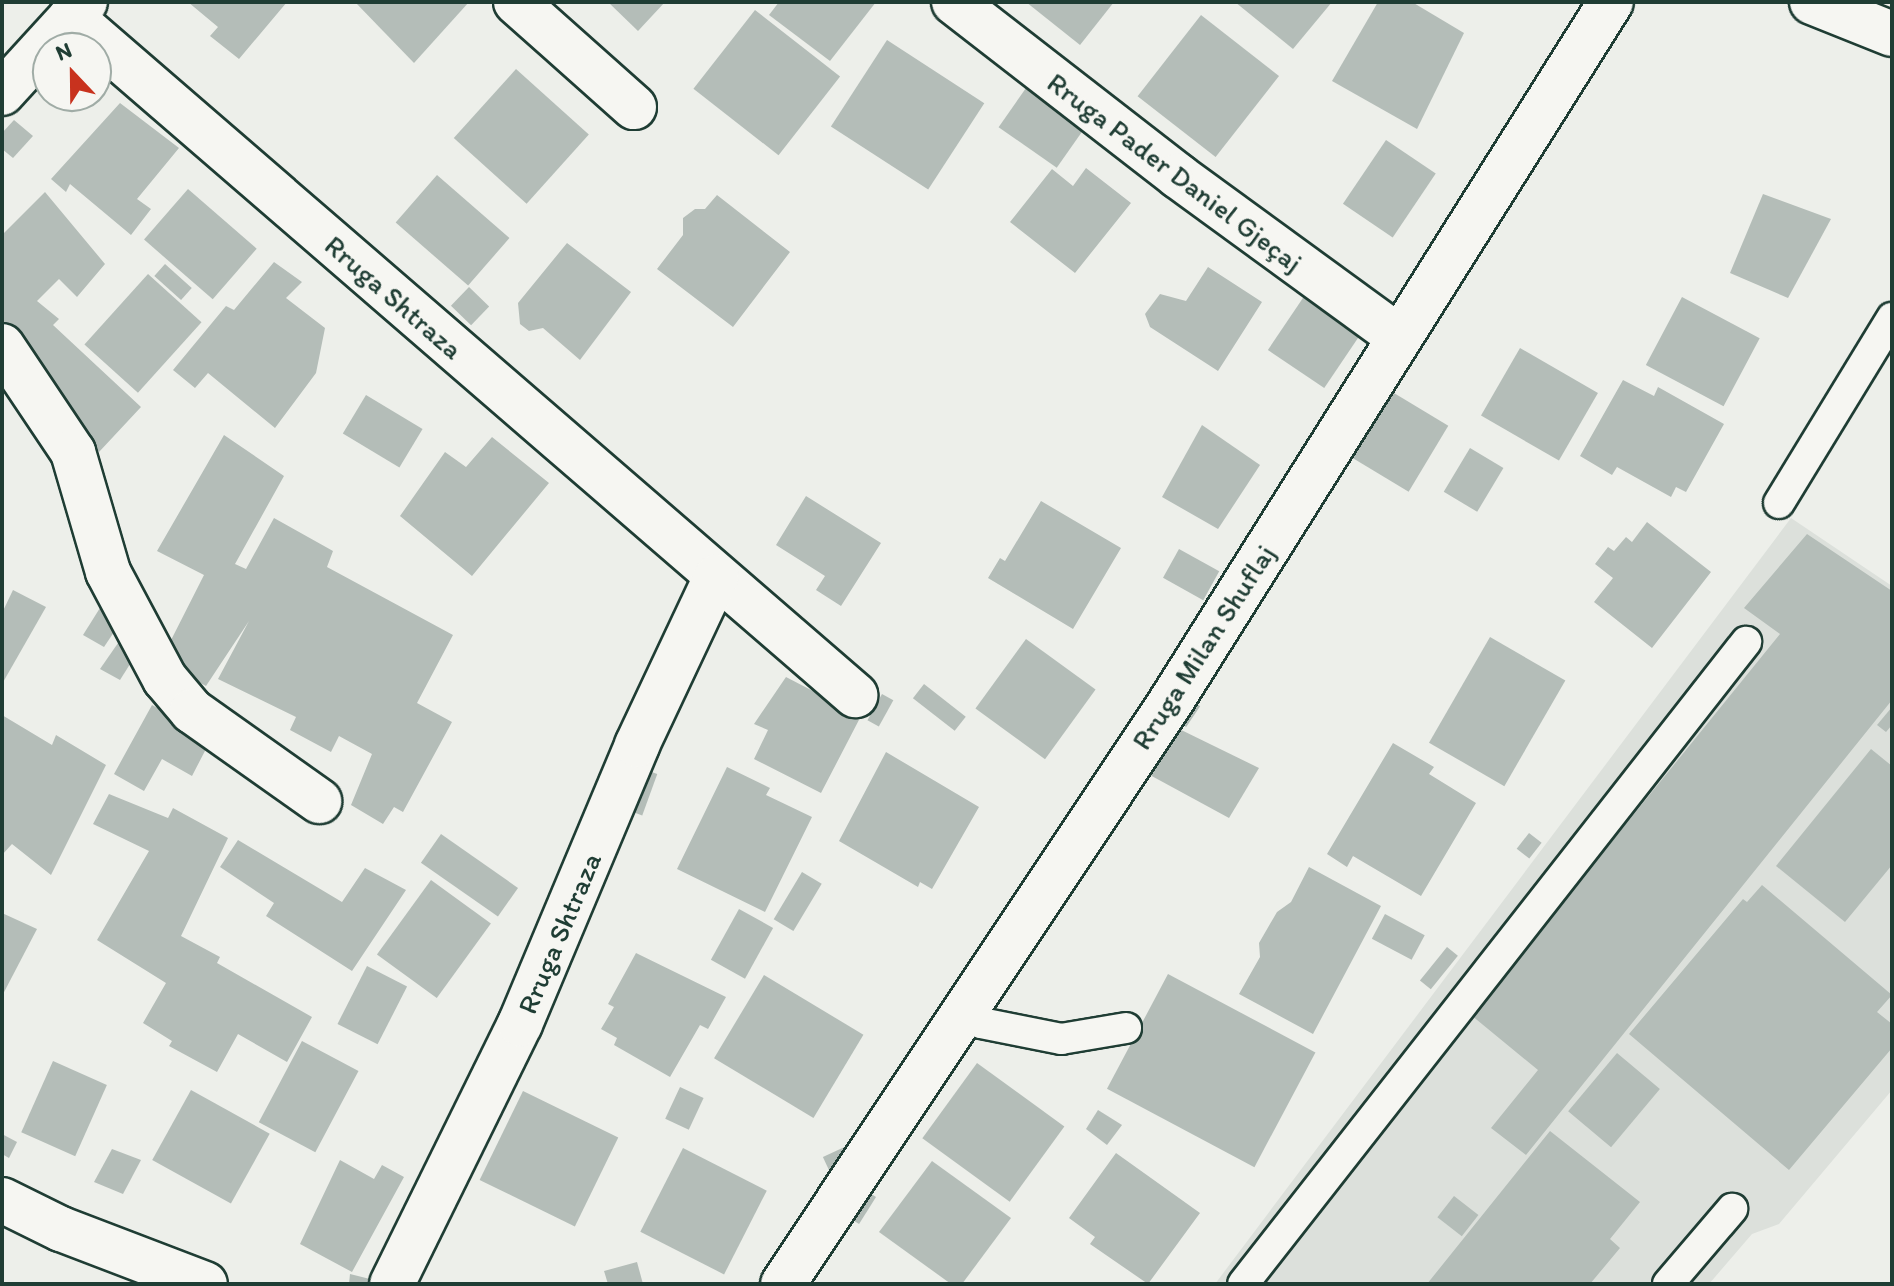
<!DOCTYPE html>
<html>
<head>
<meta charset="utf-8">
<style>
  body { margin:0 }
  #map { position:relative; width:1894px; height:1286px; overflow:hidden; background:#edefea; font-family:Itim,sans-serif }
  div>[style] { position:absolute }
  .built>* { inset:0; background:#dce0db }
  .building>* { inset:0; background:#b4bdb8; transform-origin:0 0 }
  .roads { filter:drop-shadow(2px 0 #1f3d34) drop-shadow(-2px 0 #1f3d34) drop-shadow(0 2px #1f3d34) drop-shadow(0 -2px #1f3d34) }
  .service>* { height:30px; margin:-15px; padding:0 15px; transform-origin:15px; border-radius:15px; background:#f6f6f2 }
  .minor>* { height:44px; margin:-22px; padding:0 22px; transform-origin:22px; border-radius:22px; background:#f6f6f2 }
  .secondary>* { height:44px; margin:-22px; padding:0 22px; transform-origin:22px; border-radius:22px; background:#f6f6f2 }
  span { translate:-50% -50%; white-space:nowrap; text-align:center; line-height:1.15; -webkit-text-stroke:6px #f6f6f2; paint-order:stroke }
  .street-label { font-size:28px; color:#1f3d34 }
  .frame { position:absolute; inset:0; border:4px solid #1f3d34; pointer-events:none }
  .north { position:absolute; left:32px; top:32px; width:80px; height:80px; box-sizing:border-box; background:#f6f6f2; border:2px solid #a0aca6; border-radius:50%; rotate:338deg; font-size:22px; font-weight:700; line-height:32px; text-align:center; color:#1f3d34 }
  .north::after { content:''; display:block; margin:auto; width:28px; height:36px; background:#c8321e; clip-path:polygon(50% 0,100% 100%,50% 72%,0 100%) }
</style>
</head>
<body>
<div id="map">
  <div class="built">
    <i style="clip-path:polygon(1791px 518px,1892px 586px,1892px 1090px,1779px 1224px,1752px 1234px,1709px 1284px,1215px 1284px)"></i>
  </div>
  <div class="building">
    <i style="clip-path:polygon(188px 2px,287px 2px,239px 59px,210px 36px,218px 27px)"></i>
    <i style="clip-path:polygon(355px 2px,469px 2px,414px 63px)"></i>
    <i style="clip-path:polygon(608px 2px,665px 2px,638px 31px)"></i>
    <i style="clip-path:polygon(779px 2px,876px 2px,830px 61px,769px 15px)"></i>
    <i style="clip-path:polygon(1026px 2px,1114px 2px,1080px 45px)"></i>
    <i style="clip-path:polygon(1235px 2px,1332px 2px,1293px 49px)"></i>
    <i style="clip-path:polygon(1378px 2px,1412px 2px,1464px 33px,1417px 129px,1332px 81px)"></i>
    <i style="left:755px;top:10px;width:108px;height:100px;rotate:38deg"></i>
    <i style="left:1201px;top:15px;width:99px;height:103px;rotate:38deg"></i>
    <i style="left:887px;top:40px;width:116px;height:103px;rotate:33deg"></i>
    <i style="left:516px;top:69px;width:98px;height:93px;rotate:42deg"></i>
    <i style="left:1033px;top:78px;width:71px;height:60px;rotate:35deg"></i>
    <i style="clip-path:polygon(120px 103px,179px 148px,137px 199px,151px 209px,131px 235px,70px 184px,66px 192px,51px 179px)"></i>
    <i style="clip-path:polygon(14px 120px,33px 136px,13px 158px,2px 149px,2px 133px)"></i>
    <i style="left:1386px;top:140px;width:60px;height:77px;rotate:34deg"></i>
    <i style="clip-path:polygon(1086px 168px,1131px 203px,1075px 273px,1010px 222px,1052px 169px,1073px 186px)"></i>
    <i style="left:437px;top:175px;width:96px;height:63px;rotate:41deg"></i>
    <i style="left:188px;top:189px;width:91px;height:67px;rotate:41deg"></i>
    <i style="clip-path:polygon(45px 192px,105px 264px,77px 297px,59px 279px,37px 301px,59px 319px,53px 325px,141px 407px,99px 452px,2px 324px,2px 235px)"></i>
    <i style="clip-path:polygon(1763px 194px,1831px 219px,1788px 298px,1730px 273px)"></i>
    <i style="clip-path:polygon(717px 195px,790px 252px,733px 327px,657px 269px,683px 235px,683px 218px,695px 209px,705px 209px)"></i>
    <i style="clip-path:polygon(567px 243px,631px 292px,580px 360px,543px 328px,529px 331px,520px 324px,518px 303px)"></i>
    <i style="clip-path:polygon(274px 262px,302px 282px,286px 298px,325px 328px,316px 373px,275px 428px,208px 373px,195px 388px,173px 370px,226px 306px,234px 310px)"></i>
    <i style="left:165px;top:264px;width:36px;height:16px;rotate:42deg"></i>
    <i style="clip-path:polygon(1208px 267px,1262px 302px,1218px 371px,1150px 327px,1145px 314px,1160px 294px,1186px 301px)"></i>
    <i style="left:148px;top:274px;width:72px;height:95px;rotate:42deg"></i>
    <i style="left:469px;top:287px;width:28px;height:26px;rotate:44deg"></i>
    <i style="left:1307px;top:292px;width:68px;height:70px;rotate:34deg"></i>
    <i style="left:1682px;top:297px;width:88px;height:77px;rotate:28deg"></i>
    <i style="left:1520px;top:348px;width:90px;height:78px;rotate:30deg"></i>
    <i style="clip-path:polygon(1623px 380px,1654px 396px,1658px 387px,1724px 424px,1686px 492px,1676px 487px,1671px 497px,1617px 467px,1612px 475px,1580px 456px)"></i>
    <i style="left:1384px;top:387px;width:75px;height:77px;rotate:31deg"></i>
    <i style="left:366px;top:395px;width:66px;height:45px;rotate:31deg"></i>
    <i style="clip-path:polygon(1202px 425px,1260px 465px,1218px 529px,1162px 497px)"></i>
    <i style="clip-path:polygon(224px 435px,284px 476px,235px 564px,246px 569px,274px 518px,333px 551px,327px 567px,453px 635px,417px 703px,452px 722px,403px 812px,394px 807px,383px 824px,351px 805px,372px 754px,339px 736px,331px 752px,290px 730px,296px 717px,218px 679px,249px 621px,206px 686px,173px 668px,167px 648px,204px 575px,157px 551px)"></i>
    <i style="clip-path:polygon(492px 437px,549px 483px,472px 576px,400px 516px,445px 452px,466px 467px)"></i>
    <i style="left:1470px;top:448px;width:39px;height:51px;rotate:31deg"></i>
    <i style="clip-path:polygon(806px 496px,881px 543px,841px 606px,816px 590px,825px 576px,776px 545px)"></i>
    <i style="clip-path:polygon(1041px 501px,1121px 548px,1073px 629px,988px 578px,1000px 558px,1005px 561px)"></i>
    <i style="clip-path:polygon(1647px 522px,1711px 572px,1652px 648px,1594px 602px,1613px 578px,1595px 564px,1608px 547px,1614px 551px,1626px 537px,1632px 542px)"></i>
    <i style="clip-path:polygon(1807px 534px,1892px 591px,1892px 700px,1526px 1155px,1491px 1128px,1538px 1070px,1471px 1015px,1780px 634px,1744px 608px)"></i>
    <i style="left:1179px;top:549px;width:46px;height:33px;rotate:29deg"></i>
    <i style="clip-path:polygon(13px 590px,46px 607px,2px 684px,2px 613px)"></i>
    <i style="clip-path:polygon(105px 600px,120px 623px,104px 647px,83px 635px)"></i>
    <i style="clip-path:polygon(125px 633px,137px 653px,120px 680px,100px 669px)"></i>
    <i style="left:1490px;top:637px;width:87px;height:122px;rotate:30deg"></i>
    <i style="left:1026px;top:639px;width:86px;height:86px;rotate:36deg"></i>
    <i style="clip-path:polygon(786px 677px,861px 716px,821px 793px,754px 759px,768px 730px,754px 724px)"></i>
    <i style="left:924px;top:684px;width:53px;height:18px;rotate:38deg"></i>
    <i style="left:882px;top:694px;width:13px;height:30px;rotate:29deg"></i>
    <i style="left:1191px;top:700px;width:11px;height:25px;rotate:34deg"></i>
    <i style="clip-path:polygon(152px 705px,184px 723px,180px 732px,207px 747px,192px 776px,162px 759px,144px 791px,114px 774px)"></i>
    <i style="clip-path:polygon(1892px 707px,1892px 725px,1886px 732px,1877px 725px)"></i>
    <i style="clip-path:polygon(2px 715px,52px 745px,56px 735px,106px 765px,51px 875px,12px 844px,2px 855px)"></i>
    <i style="clip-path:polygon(1169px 724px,1259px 768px,1229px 818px,1137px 768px)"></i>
    <i style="clip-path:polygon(1393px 743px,1434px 767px,1429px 774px,1476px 803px,1421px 896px,1353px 856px,1347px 867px,1327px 854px)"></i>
    <i style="clip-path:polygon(1871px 749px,1892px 766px,1892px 865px,1845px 922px,1776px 866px)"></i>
    <i style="clip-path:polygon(886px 752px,979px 807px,932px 889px,920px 882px,918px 887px,839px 841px)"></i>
    <i style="clip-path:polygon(727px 767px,770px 788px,766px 795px,812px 817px,765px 912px,677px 869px)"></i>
    <i style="left:646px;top:770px;width:12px;height:44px;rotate:20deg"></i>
    <i style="clip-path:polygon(109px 794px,168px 818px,173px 808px,228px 838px,181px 936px,220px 957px,217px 963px,312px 1017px,287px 1062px,238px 1034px,217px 1072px,169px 1046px,172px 1041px,143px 1023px,166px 983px,97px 940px,149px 851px,93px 824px)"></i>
    <i style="left:1529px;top:833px;width:16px;height:20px;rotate:38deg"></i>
    <i style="left:441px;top:834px;width:94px;height:35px;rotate:35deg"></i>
    <i style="clip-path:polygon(238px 840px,342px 902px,365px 868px,406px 890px,352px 971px,266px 916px,274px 903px,220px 867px)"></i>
    <i style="clip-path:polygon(1309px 867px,1381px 906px,1313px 1034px,1239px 994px,1260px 957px,1259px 943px,1277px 912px,1291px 902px)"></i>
    <i style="left:802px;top:872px;width:23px;height:55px;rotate:31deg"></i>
    <i style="left:431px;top:880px;width:74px;height:92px;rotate:36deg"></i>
    <i style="clip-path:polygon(1762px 885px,1892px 995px,1877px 1012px,1892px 1024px,1892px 1048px,1789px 1170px,1629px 1034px,1743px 899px,1747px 902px)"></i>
    <i style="left:739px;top:909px;width:39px;height:58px;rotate:29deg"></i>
    <i style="clip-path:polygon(2px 913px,37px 929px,2px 996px)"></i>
    <i style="left:1385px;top:914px;width:45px;height:28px;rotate:28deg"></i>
    <i style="left:1447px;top:947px;width:14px;height:43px;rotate:39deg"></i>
    <i style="clip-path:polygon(636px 953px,726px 997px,708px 1029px,700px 1025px,670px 1077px,614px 1045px,617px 1038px,601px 1029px,614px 1007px,608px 1004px)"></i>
    <i style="left:367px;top:966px;width:45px;height:65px;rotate:27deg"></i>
    <i style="left:1168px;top:974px;width:167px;height:130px;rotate:28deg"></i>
    <i style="left:764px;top:975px;width:116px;height:97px;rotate:31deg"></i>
    <i style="left:302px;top:1041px;width:64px;height:92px;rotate:28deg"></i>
    <i style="left:1617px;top:1053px;width:56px;height:76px;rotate:40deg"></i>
    <i style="left:53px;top:1061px;width:59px;height:78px;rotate:24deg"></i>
    <i style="left:977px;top:1063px;width:108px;height:93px;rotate:36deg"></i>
    <i style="left:680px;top:1087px;width:26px;height:35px;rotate:25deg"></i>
    <i style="left:191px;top:1090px;width:90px;height:80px;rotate:29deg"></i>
    <i style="left:523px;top:1091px;width:106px;height:99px;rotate:26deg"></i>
    <i style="clip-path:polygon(1098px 1110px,1122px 1125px,1107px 1145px,1086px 1129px)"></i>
    <i style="clip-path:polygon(1550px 1131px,1640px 1202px,1610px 1239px,1620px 1248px,1590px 1284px,1427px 1284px)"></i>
    <i style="clip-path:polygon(2px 1134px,17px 1142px,9px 1158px,2px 1154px)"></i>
    <i style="left:851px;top:1144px;width:14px;height:31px;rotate:65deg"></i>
    <i style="left:683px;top:1148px;width:94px;height:94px;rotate:27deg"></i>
    <i style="clip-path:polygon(112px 1149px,141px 1160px,123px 1194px,94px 1182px)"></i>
    <i style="clip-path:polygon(1116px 1153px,1200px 1213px,1148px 1284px,1090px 1244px,1095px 1237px,1069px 1218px)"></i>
    <i style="clip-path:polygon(340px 1160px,374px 1179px,382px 1165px,404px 1177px,352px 1272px,300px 1244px)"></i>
    <i style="clip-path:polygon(932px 1161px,1011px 1218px,962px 1284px,951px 1284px,879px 1232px)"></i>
    <i style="left:865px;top:1190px;width:13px;height:32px;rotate:32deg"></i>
    <i style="left:1454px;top:1196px;width:31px;height:27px;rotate:38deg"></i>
    <i style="clip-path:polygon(637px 1262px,643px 1284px,608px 1284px,604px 1271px)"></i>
    <i style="clip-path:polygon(350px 1274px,378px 1281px,349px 1284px)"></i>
  </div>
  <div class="roads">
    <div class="service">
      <i style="left:1779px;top:503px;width:217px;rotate:-58.6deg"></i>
      <i style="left:961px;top:1013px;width:22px;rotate:27deg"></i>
      <i style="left:981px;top:1023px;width:82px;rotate:11.3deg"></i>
      <i style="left:1061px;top:1039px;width:66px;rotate:-9.6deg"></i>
      <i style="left:1243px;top:1284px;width:816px;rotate:-51.92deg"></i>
      <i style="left:1668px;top:1284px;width:99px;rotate:-49.5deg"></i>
    </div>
    <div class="minor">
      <i style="left:516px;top:2px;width:158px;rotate:41.7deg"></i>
      <i style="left:954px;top:2px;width:284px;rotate:37.8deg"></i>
      <i style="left:1178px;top:176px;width:273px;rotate:36.1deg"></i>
      <i style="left:1812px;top:2px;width:86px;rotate:21.8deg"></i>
      <i style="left:71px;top:17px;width:1037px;rotate:40.85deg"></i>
      <i style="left:2px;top:93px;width:123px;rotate:-47.6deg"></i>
      <i style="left:2px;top:346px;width:128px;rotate:56.2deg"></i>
      <i style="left:73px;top:452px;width:125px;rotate:73.7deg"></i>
      <i style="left:108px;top:572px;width:121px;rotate:62deg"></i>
      <i style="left:165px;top:679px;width:42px;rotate:49.8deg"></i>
      <i style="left:192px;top:711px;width:156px;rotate:35.3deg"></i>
      <i style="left:392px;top:1284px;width:290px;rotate:-63.8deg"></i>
      <i style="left:520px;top:1024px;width:303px;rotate:-67.2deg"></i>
      <i style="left:637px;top:745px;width:186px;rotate:-64.8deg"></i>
      <i style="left:783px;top:1284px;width:698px;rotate:-56.33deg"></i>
      <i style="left:1170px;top:703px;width:828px;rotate:-57.83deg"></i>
    </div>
    <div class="secondary">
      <i style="left:2px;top:1200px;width:66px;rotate:26.2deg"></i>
      <i style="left:61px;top:1229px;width:154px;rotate:20.9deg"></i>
    </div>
  </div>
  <div class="street-label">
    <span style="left:1175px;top:172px;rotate:37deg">Rruga Pader Daniel Gjeçaj</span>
    <span style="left:394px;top:297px;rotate:41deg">Rruga Shtraza</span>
    <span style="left:1203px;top:647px;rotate:-57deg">Rruga Milan Shuflaj</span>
    <span style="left:559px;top:933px;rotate:-67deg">Rruga Shtraza</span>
  </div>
  <div class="frame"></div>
  <div class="north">N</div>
</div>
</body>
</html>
